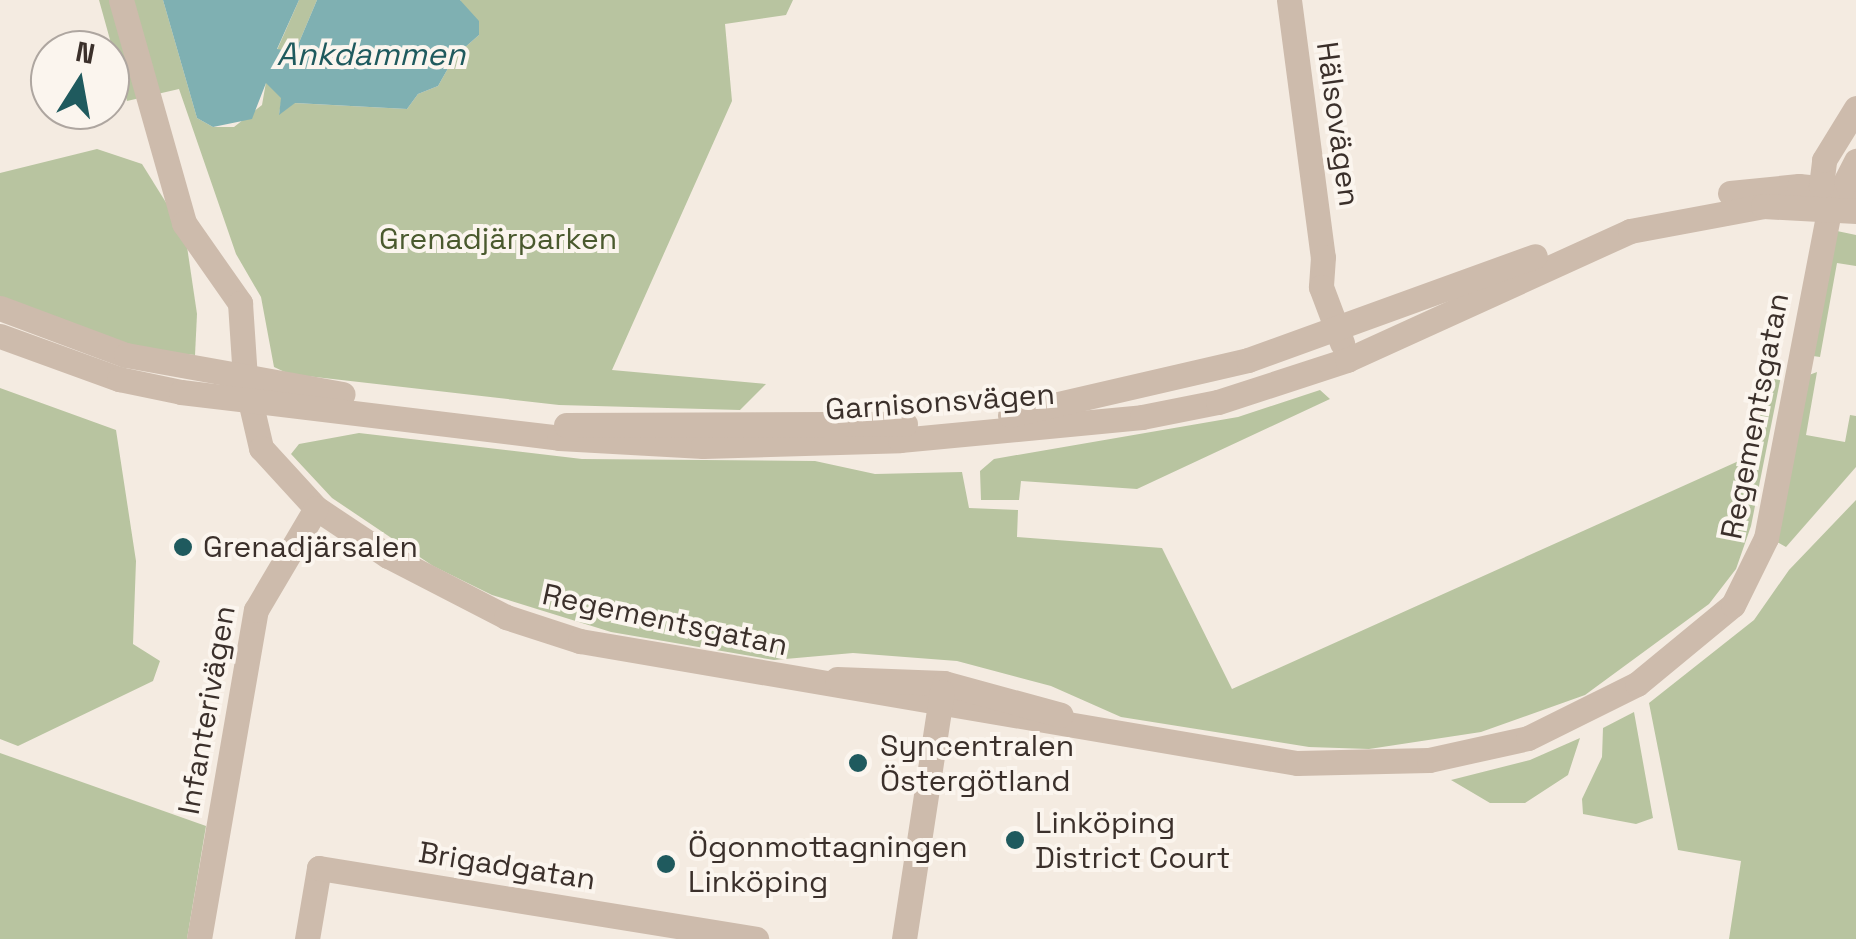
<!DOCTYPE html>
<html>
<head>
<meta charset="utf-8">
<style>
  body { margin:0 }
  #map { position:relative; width:1856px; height:939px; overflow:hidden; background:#f4ebe1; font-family:"Space Grotesk",sans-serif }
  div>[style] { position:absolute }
  .green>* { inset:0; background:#b8c4a0 }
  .water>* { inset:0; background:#7fb0b2 }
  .minor>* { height:25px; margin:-12.5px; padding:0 12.5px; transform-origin:12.5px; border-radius:12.5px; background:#cdbbac }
  .dots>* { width:28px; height:28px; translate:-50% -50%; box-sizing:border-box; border:5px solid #fbf5ee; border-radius:50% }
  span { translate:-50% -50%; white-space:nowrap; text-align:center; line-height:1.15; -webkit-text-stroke:8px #fbf5ee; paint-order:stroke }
  .street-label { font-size:30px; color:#3b302b }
  .park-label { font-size:30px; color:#4a5a2e }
  .poi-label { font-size:30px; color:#3b302b }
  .left { translate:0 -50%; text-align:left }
  .water-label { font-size:32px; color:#1f5a5e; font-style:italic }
  .north { position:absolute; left:30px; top:30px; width:100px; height:100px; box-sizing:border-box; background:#fbf5ee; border:2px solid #aea6a0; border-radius:50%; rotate:11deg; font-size:28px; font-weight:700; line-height:40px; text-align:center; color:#3b302b }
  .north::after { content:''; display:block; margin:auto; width:35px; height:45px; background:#1f5a5e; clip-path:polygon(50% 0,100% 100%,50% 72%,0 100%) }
</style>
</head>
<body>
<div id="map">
  <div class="green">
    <i style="clip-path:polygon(99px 0,163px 0,197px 118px,213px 127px,234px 127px,262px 105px,266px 82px,282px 98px,279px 114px,294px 103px,407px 109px,418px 94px,438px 86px,455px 56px,479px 35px,460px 0,793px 0,786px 15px,725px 24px,732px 101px,612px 370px,766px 384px,740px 410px,559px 405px,289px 374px,274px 367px,261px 297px,236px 254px,179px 89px,127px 101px)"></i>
    <i style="clip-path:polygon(299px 0,317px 0,295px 52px,277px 50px)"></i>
    <i style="clip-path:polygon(97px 149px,142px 164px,185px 233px,197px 314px,195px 355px,143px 350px,0 297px,0 173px)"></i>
    <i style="clip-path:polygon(1837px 231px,1856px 235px,1856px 266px,1837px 263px,1820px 357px,1813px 356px)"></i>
    <i style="clip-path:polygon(1770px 368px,1782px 371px,1751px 526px,1736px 569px,1709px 604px,1585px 695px,1481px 732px,1369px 749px,1309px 747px,1121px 717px,1051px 686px,957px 661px,853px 653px,774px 660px,611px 632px,492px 595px,433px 566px,332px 498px,291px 454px,299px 444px,359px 433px,582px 459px,815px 461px,875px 474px,962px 472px,969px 508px,1018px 510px,1017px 537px,1162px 548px,1232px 689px,1752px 455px)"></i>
    <i style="clip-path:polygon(1817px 372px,1806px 435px,1845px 442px,1850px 415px,1856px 416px,1856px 467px,1786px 547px,1777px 542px,1809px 375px)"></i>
    <i style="clip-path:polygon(0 388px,116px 430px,136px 561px,133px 644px,160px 661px,153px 681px,18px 746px,0 739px)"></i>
    <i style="clip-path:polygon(1320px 390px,1330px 399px,1137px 489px,1021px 481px,1019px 500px,981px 500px,980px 471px,994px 459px,1238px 417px)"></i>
    <i style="clip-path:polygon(1856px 500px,1856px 939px,1729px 939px,1741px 861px,1678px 850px,1649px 703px,1754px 620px,1789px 570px)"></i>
    <i style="clip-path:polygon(1634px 712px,1653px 818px,1636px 824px,1583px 814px,1582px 799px,1602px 757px,1603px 728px)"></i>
    <i style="clip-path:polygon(1580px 738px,1568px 775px,1525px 803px,1490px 803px,1451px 780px,1530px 760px)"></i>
    <i style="clip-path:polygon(0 753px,206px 826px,187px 939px,0 939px)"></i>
  </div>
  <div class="water">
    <i style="clip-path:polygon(163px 0,299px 0,277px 49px,295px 52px,317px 0,460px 0,479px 21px,479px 35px,455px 56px,438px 86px,418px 94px,407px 109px,295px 103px,279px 115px,281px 98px,266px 83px,252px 119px,213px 127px,197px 118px)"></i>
  </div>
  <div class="minor">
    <i style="left:121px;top:0;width:232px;rotate:74.2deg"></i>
    <i style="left:184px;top:223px;width:98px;rotate:55deg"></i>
    <i style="left:240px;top:303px;width:76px;rotate:86.2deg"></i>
    <i style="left:245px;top:379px;width:71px;rotate:76.9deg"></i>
    <i style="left:261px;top:448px;width:81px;rotate:47.5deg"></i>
    <i style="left:316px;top:508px;width:87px;rotate:33.7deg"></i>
    <i style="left:388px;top:556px;width:133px;rotate:27.3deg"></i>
    <i style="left:506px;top:617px;width:78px;rotate:18deg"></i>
    <i style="left:580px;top:641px;width:727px;rotate:9.66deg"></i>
    <i style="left:1297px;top:763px;width:132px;rotate:-1.3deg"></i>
    <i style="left:1429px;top:760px;width:101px;rotate:-12.5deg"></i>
    <i style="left:1528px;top:738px;width:122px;rotate:-26.4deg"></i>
    <i style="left:1637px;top:684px;width:124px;rotate:-39.5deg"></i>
    <i style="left:1733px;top:605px;width:75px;rotate:-63.8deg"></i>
    <i style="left:1766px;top:538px;width:338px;rotate:-79.1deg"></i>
    <i style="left:1289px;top:0;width:259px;rotate:82.5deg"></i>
    <i style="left:1323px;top:257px;width:30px;rotate:94deg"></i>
    <i style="left:1321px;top:287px;width:60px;rotate:69.4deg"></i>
    <i style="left:1730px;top:193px;width:69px;rotate:-5.8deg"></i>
    <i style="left:1799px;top:186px;width:57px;rotate:6deg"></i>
    <i style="left:1836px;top:200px;width:44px;rotate:-62.9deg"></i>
    <i style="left:1828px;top:201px;width:17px;rotate:-115deg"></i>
    <i style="left:1821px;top:186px;width:26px;rotate:-83deg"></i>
    <i style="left:1824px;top:160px;width:61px;rotate:-58.4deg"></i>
    <i style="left:0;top:308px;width:134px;rotate:20.5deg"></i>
    <i style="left:126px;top:355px;width:220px;rotate:10.2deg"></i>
    <i style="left:0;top:336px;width:127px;rotate:19.9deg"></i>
    <i style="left:119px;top:379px;width:63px;rotate:11.8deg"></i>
    <i style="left:181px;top:392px;width:381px;rotate:6.9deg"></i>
    <i style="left:559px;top:438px;width:144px;rotate:3.2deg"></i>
    <i style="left:703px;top:446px;width:197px;rotate:-1.7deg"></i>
    <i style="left:900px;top:440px;width:243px;rotate:-5.4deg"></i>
    <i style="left:1142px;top:417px;width:77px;rotate:-11.2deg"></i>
    <i style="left:1218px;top:402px;width:136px;rotate:-18deg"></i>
    <i style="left:1347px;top:360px;width:311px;rotate:-24.5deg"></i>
    <i style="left:1630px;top:231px;width:135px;rotate:-10.6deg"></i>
    <i style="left:1763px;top:206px;width:93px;rotate:3.1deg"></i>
    <i style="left:1010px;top:415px;width:244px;rotate:-13deg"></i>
    <i style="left:1248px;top:360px;width:305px;rotate:-19.9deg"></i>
    <i style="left:566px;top:425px;width:339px;rotate:-0.2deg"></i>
    <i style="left:837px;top:679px;width:107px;rotate:2.1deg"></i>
    <i style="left:944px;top:683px;width:121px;rotate:15.3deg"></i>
    <i style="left:199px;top:939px;width:334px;rotate:-80.2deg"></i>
    <i style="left:256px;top:610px;width:118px;rotate:-59.5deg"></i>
    <i style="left:307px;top:939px;width:72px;rotate:-80.4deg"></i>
    <i style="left:319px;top:868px;width:443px;rotate:9.2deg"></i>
    <i style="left:904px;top:939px;width:250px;rotate:-81.3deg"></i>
  </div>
  <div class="dots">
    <i style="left:183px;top:547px;background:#1f5a5e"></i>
    <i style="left:858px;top:763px;background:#1f5a5e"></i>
    <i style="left:1015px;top:840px;background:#1f5a5e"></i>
    <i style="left:666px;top:864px;background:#1f5a5e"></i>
  </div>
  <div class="street-label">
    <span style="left:1338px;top:124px;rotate:82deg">Hälsovägen</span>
    <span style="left:940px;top:402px;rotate:-4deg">Garnisonsvägen</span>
    <span style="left:1755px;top:416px;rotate:-79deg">Regementsgatan</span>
    <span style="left:665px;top:620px;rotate:12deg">Regementsgatan</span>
    <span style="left:207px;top:710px;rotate:-80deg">Infanterivägen</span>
    <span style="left:507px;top:866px;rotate:9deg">Brigadgatan</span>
  </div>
  <div class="park-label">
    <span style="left:498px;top:239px">Grenadjärparken</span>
  </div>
  <div class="poi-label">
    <span class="left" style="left:203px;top:547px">Grenadjärsalen</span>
    <span class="left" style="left:880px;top:763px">Syncentralen<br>Östergötland</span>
    <span class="left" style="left:1035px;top:840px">Linköping<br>District Court</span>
    <span class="left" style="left:688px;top:864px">Ögonmottagningen<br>Linköping</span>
  </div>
  <div class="water-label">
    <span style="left:371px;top:54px">Ankdammen</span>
  </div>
  <div class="north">N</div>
</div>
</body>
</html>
